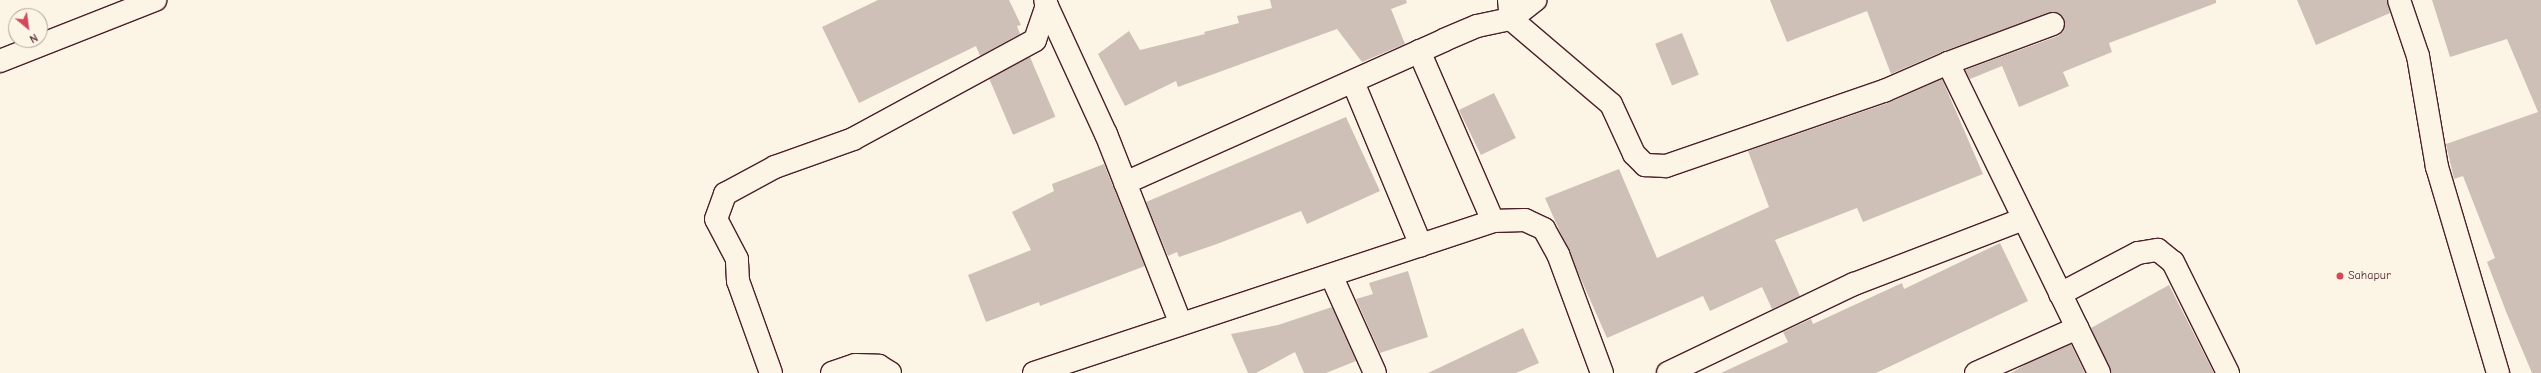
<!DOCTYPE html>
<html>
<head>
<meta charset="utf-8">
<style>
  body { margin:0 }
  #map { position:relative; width:2541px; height:373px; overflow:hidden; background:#fcf5e5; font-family:"Comic Neue",sans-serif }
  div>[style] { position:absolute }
  .building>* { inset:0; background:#cfc0b7; transform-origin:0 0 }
  .roads { filter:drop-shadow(1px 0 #4a1f2b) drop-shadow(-1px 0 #4a1f2b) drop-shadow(0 1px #4a1f2b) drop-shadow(0 -1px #4a1f2b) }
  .street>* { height:22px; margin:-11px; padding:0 11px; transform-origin:11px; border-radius:11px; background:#fcf5e5 }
  .dots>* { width:11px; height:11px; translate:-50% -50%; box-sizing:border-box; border:2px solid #fcf5e5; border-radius:50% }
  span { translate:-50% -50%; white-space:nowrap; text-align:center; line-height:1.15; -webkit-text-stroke:3px #fcf5e5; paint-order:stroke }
  .poi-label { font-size:12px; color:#4a1f2b }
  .left { translate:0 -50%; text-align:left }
  .north { position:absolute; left:8px; top:8px; width:40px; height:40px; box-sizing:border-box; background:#fcf5e5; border:1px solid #b59f9b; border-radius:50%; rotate:151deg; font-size:11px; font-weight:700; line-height:16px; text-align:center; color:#4a1f2b }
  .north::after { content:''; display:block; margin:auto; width:14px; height:18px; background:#d1495b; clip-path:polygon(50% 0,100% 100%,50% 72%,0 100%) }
</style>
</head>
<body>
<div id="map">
  <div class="building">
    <i style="clip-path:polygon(878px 0,1009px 0,1021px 25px,1017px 26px,1020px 34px,980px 56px,976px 46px,859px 103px,822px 27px)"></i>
    <i style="clip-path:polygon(1270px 0,1406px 0,1407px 3px,1391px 9px,1405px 44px,1362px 62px,1337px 29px,1178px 87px,1176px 81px,1125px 106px,1098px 54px,1129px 31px,1140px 50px,1205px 34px,1204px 32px,1239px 23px,1237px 16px,1272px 8px)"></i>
    <i style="clip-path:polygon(1770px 0,2216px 0,2216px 3px,2109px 43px,2112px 52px,2063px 72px,2069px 86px,2019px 107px,2002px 66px,1970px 79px,1965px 70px,2058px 36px,2063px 32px,2065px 20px,2055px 12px,1944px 51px,1891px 74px,1867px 11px,1787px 42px)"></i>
    <i style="clip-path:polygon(2297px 0,2387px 0,2390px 13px,2316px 45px)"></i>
    <i style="clip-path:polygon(2432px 0,2541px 0,2541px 373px,2532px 373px,2507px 314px,2487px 262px,2495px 258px,2463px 176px,2454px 179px,2446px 144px,2538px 112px,2507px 39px,2450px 57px)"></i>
    <i style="left:1682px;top:33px;width:45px;height:29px;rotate:68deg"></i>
    <i style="left:1030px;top:57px;width:65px;height:46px;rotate:67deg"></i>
    <i style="clip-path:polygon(1942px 79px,1983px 174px,1863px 222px,1857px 208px,1775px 240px,1800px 296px,1772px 309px,1762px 287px,1710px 311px,1703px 296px,1607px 338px,1545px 198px,1619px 169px,1657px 258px,1769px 207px,1748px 151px,1888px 103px)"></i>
    <i style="left:1494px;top:93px;width:50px;height:39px;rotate:64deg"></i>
    <i style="clip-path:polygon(1346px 117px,1380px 191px,1307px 224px,1301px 211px,1217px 244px,1179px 257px,1177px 252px,1168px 256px,1146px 202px)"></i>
    <i style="clip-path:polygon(1104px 164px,1145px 266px,1040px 306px,1039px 302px,986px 322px,968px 275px,1031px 250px,1012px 212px,1054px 191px,1052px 184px)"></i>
    <i style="clip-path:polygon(2000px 243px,2028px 301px,1876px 373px,1721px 373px,1788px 342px,1783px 332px,1811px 319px,1813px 324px,1902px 283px,1904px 289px)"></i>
    <i style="clip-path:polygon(1408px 271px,1428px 337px,1380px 353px,1356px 299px,1373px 294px,1369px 283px)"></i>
    <i style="clip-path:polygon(2169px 285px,2214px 373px,2111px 373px,2091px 328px)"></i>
    <i style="clip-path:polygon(1332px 307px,1356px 361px,1326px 373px,1304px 373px,1295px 352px,1256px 373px,1248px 373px,1231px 334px,1278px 325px)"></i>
    <i style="clip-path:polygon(1523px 328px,1539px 363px,1516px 373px,1428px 373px)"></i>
    <i style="clip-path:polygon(2071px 344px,2085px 373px,2011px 373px,2028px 363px)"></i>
  </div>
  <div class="roads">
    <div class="street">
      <i style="left:1509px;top:0;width:19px;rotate:84deg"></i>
      <i style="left:1511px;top:19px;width:131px;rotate:40.4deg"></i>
      <i style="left:1611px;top:104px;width:55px;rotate:65.3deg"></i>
      <i style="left:1634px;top:154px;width:16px;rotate:45deg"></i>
      <i style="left:1645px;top:165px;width:21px;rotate:3deg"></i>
      <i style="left:1666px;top:166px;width:231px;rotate:-19deg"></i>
      <i style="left:1884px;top:91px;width:70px;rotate:-23.6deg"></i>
      <i style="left:1948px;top:63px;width:112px;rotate:-20.4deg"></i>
      <i style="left:2399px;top:0;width:59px;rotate:71.3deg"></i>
      <i style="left:2418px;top:56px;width:113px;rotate:80.3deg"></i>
      <i style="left:2437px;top:167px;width:215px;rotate:73.5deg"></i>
      <i style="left:1047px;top:6px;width:141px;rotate:65.3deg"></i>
      <i style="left:1106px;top:134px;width:204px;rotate:68.5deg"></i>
      <i style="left:1419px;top:51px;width:185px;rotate:66.5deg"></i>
      <i style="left:0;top:61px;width:167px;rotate:-21.5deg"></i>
      <i style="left:1948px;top:63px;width:345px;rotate:64deg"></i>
      <i style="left:1353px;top:82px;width:177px;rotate:67.4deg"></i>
      <i style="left:1125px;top:183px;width:350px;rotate:-24.1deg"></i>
      <i style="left:1444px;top:40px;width:36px;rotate:-23deg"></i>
      <i style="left:1477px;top:26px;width:35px;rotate:-12deg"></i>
      <i style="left:1511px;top:19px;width:31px;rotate:-38deg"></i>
      <i style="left:1331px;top:275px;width:107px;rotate:65.8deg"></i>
      <i style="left:2060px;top:294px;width:88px;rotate:-27.7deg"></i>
      <i style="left:2138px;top:253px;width:20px;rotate:-9deg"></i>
      <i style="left:2158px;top:250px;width:19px;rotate:39deg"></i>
      <i style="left:2173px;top:262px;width:124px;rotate:63.6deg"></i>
      <i style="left:771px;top:373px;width:98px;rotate:-109.7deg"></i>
      <i style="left:738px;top:281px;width:22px;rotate:-93deg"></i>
      <i style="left:737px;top:259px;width:45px;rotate:-117.7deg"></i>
      <i style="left:716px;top:219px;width:27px;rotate:-70deg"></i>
      <i style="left:725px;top:194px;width:57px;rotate:-28.4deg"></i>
      <i style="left:775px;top:167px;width:83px;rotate:-19.7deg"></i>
      <i style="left:853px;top:139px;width:207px;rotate:-28.5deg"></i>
      <i style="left:1035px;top:40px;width:36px;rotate:-71deg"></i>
      <i style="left:1047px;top:6px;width:6px;rotate:-108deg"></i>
      <i style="left:832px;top:373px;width:24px;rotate:-19deg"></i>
      <i style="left:855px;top:365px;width:24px;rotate:2deg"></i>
      <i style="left:879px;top:366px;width:13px;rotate:32deg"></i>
      <i style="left:1034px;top:373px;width:484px;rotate:-18.3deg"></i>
      <i style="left:1493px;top:221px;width:32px;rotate:-2deg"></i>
      <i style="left:1525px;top:220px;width:21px;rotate:25deg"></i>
      <i style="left:1544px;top:229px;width:29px;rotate:61deg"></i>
      <i style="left:1558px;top:254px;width:127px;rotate:69.7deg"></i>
      <i style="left:1668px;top:373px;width:206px;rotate:-25.6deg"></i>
      <i style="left:1854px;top:284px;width:181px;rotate:-21deg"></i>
      <i style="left:1976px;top:373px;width:111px;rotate:-24deg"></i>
    </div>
  </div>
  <div class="dots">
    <i style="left:2340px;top:276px;background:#d1495b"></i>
  </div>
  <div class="poi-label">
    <span class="left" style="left:2348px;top:276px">Sahapur</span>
  </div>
  <div class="north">N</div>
</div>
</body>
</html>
